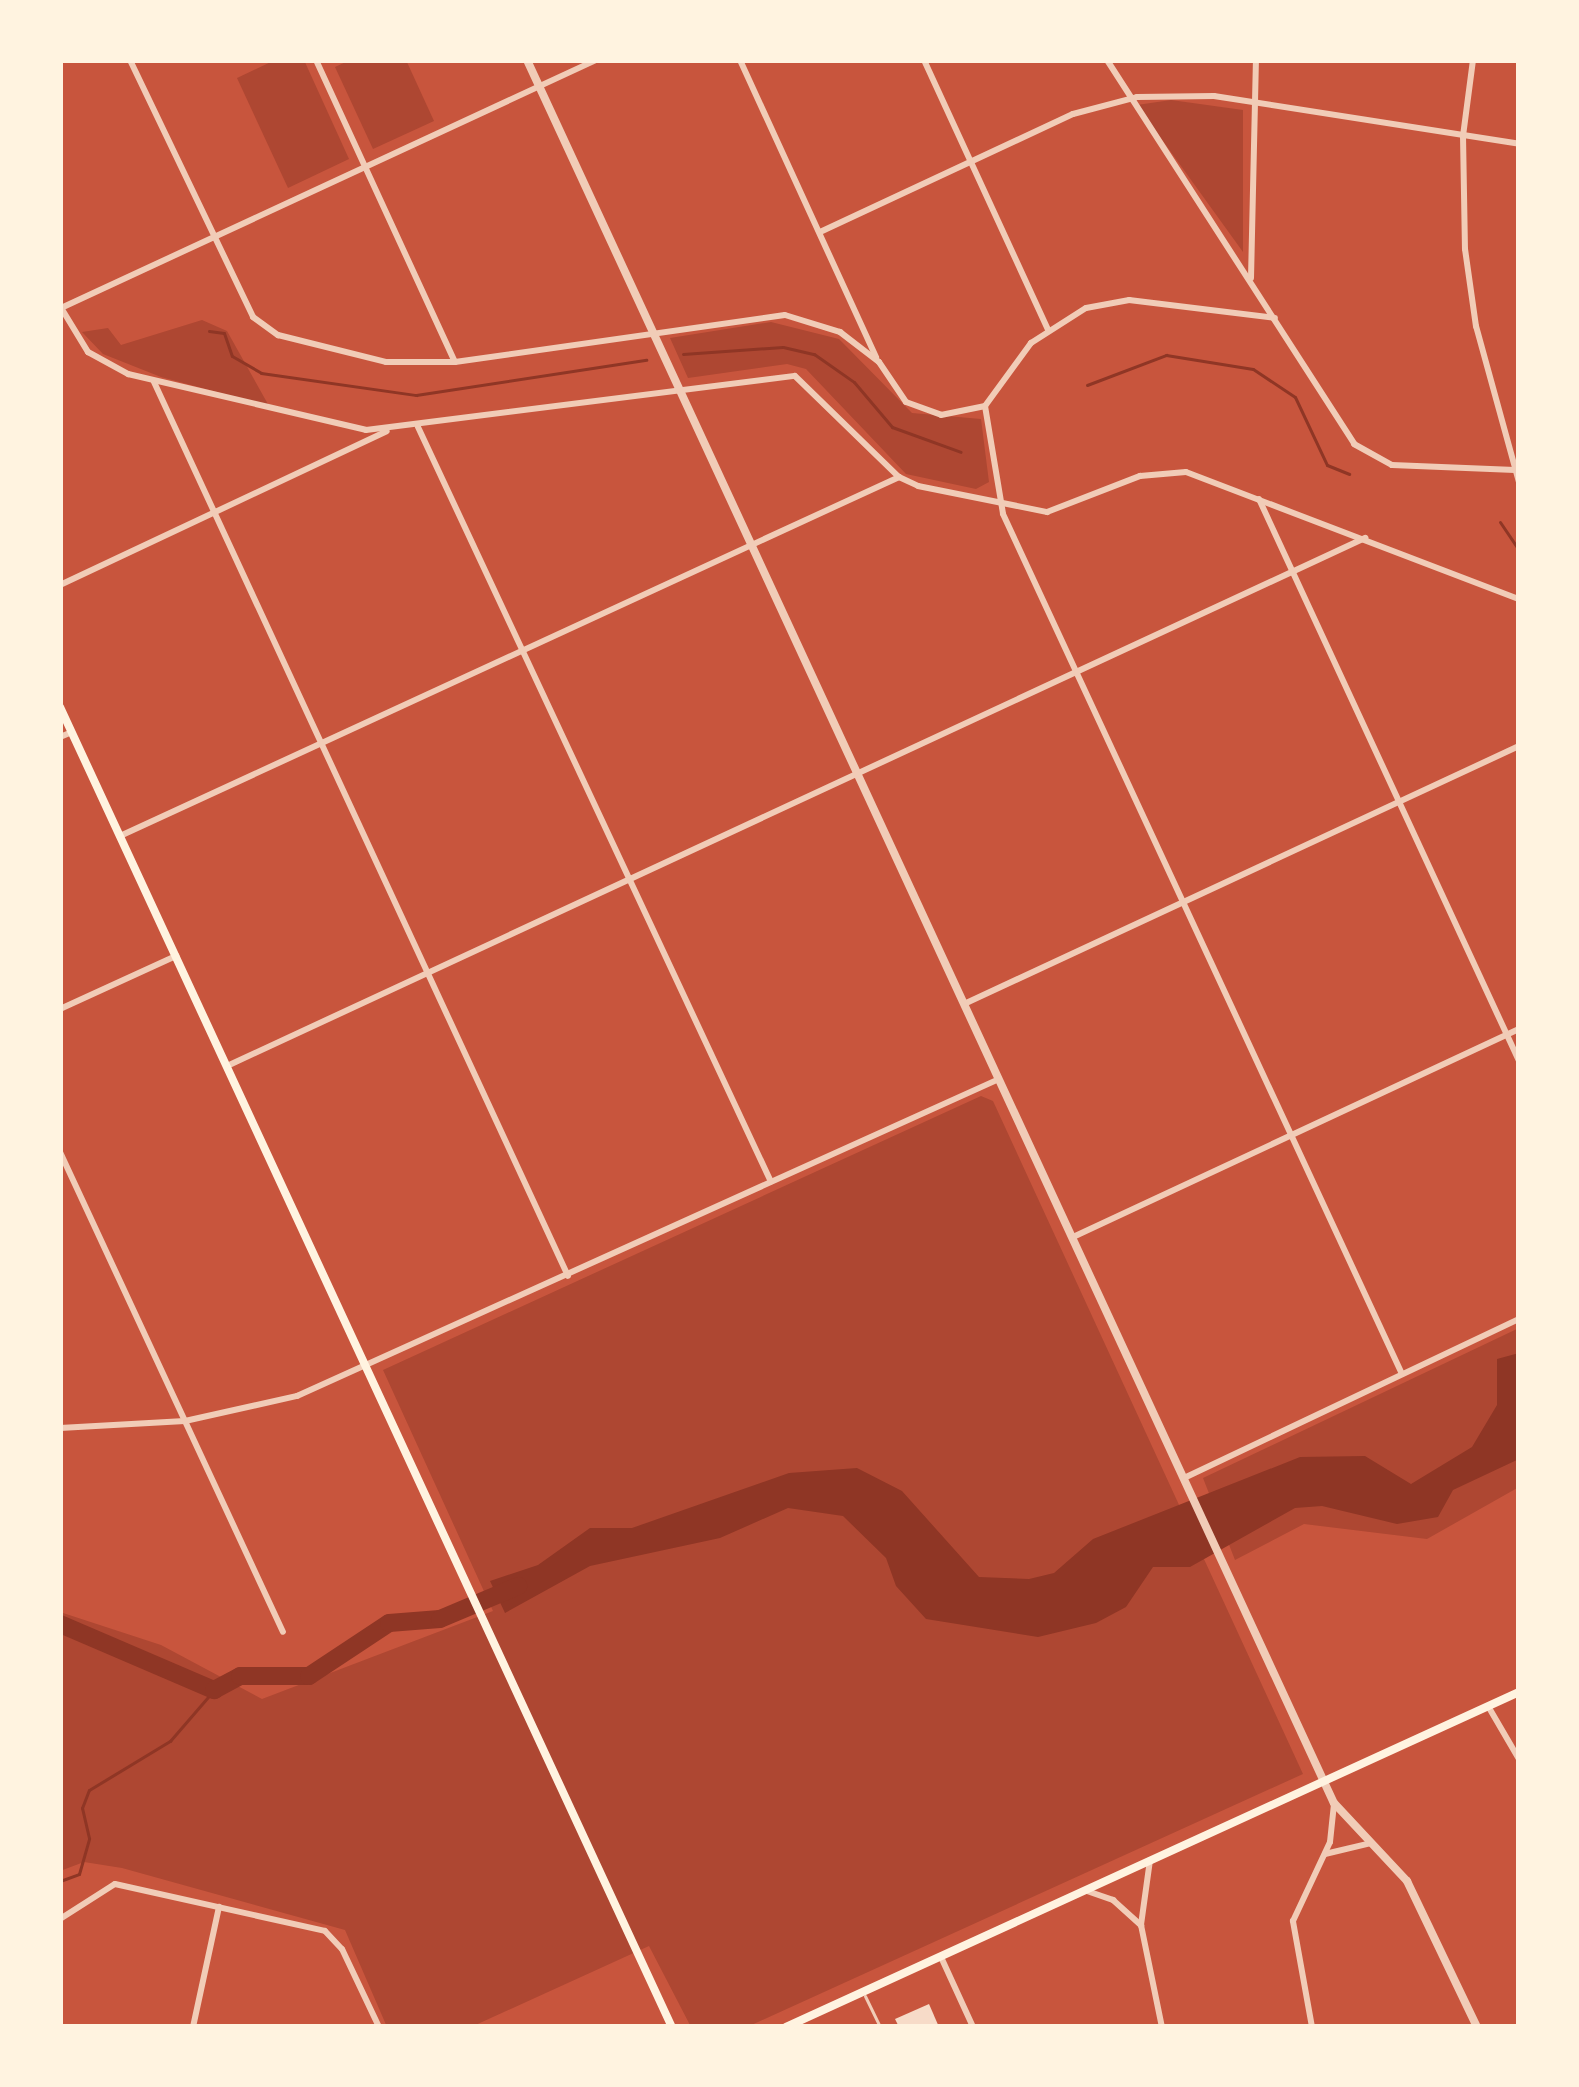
<!DOCTYPE html>
<html>
<head>
<meta charset="utf-8">
<style>
  body { margin:0 }
  #map { position:relative; width:1579px; height:2087px; overflow:hidden; background:#c8553d; font-family:"Varela Round",sans-serif }
  div>[style] { position:absolute }
  .green>* { inset:0; background:#ae4732 }
  .water>* { inset:0; background:#8f3625 }
  .stream>* { height:3px; margin:-1.5px; padding:0 1.5px; transform-origin:1.5px; border-radius:1.5px; background:#8f3625 }
  .river>* { height:18px; margin:-9px; padding:0 9px; transform-origin:9px; border-radius:9px; background:#8f3625 }
  .building>* { inset:0; background:#f7dbc8 }
  .service>* { height:3px; margin:-1.5px; padding:0 1.5px; transform-origin:1.5px; border-radius:1.5px; background:#f1ccb7 }
  .minor>* { height:6px; margin:-3px; padding:0 3px; transform-origin:3px; border-radius:3px; background:#f1ccb7 }
  .tertiary>* { height:8px; margin:-4px; padding:0 4px; transform-origin:4px; border-radius:4px; background:#f1ccb7 }
  .secondary>* { height:8px; margin:-4px; padding:0 4px; transform-origin:4px; border-radius:4px; background:#fff3e0 }
  span { translate:-50% -50%; white-space:nowrap; text-align:center; line-height:1.15; -webkit-text-stroke:10px #fff3e0; paint-order:stroke }
  .frame { position:absolute; inset:0; border:63px solid #fff3e0; pointer-events:none }
</style>
</head>
<body>
<div id="map">
  <div class="green">
    <i style="clip-path:polygon(275px 60px,304px 60px,349px 159px,288px 188px,237px 78px)"></i>
    <i style="clip-path:polygon(350px 60px,406px 60px,434px 121px,373px 149px,335px 67px)"></i>
    <i style="clip-path:polygon(1171px 100px,1243px 110px,1243px 252px,1137px 105px)"></i>
    <i style="clip-path:polygon(202px 320px,227px 331px,269px 406px,161px 377px,103px 354px,82px 332px,108px 328px,121px 345px)"></i>
    <i style="clip-path:polygon(771px 322px,839px 339px,912px 413px,981px 419px,989px 482px,976px 489px,906px 474px,806px 369px,787px 364px,688px 378px,670px 338px)"></i>
    <i style="clip-path:polygon(981px 1096px,993px 1101px,1303px 1774px,747px 2027px,691px 2027px,649px 1946px,471px 2027px,387px 2027px,345px 1930px,122px 1868px,84px 1862px,60px 1871px,60px 1612px,161px 1645px,262px 1699px,493px 1611px,383px 1370px)"></i>
    <i style="clip-path:polygon(1519px 1328px,1519px 1487px,1427px 1539px,1304px 1524px,1235px 1560px,1203px 1478px)"></i>
  </div>
  <div class="water">
    <i style="clip-path:polygon(1519px 1353px,1519px 1459px,1453px 1490px,1438px 1517px,1397px 1524px,1322px 1506px,1295px 1508px,1190px 1567px,1153px 1567px,1126px 1607px,1096px 1623px,1038px 1637px,926px 1619px,896px 1586px,886px 1558px,843px 1516px,788px 1508px,720px 1538px,590px 1566px,505px 1613px,490px 1581px,538px 1565px,590px 1528px,632px 1528px,789px 1473px,857px 1468px,902px 1491px,979px 1577px,1029px 1579px,1054px 1573px,1093px 1539px,1300px 1457px,1365px 1456px,1411px 1484px,1472px 1447px,1497px 1405px,1497px 1359px)"></i>
  </div>
  <div class="stream">
    <i style="left:209px;top:331px;width:15px;rotate:8deg"></i>
    <i style="left:224px;top:333px;width:24px;rotate:71deg"></i>
    <i style="left:232px;top:356px;width:34px;rotate:30deg"></i>
    <i style="left:261px;top:373px;width:157px;rotate:8.1deg"></i>
    <i style="left:416px;top:395px;width:233px;rotate:-8.7deg"></i>
    <i style="left:683px;top:354px;width:100px;rotate:-4deg"></i>
    <i style="left:783px;top:347px;width:32px;rotate:13deg"></i>
    <i style="left:814px;top:354px;width:49px;rotate:35deg"></i>
    <i style="left:854px;top:382px;width:59px;rotate:49.8deg"></i>
    <i style="left:892px;top:427px;width:73px;rotate:19.9deg"></i>
    <i style="left:1087px;top:385px;width:85px;rotate:-20.8deg"></i>
    <i style="left:1166px;top:355px;width:88px;rotate:9.1deg"></i>
    <i style="left:1253px;top:369px;width:50px;rotate:33.7deg"></i>
    <i style="left:1295px;top:397px;width:75px;rotate:64.8deg"></i>
    <i style="left:1327px;top:465px;width:24px;rotate:22deg"></i>
    <i style="left:1500px;top:522px;width:34px;rotate:56deg"></i>
    <i style="left:60px;top:1881px;width:20px;rotate:-20deg"></i>
    <i style="left:79px;top:1874px;width:37px;rotate:-74deg"></i>
    <i style="left:89px;top:1838px;width:31px;rotate:-103deg"></i>
    <i style="left:82px;top:1808px;width:19px;rotate:-69deg"></i>
    <i style="left:89px;top:1790px;width:95px;rotate:-31.2deg"></i>
    <i style="left:170px;top:1741px;width:67px;rotate:-49.2deg"></i>
  </div>
  <div class="river">
    <i style="left:60px;top:1624px;width:168px;rotate:23.2deg"></i>
    <i style="left:214px;top:1690px;width:30px;rotate:-28deg"></i>
    <i style="left:240px;top:1676px;width:69px"></i>
    <i style="left:309px;top:1676px;width:96px;rotate:-33.5deg"></i>
    <i style="left:389px;top:1623px;width:51px;rotate:-4.5deg"></i>
    <i style="left:440px;top:1619px;width:85px;rotate:-22.9deg"></i>
  </div>
  <div class="building">
    <i style="clip-path:polygon(929px 2004px,939px 2027px,899px 2027px,895px 2019px)"></i>
  </div>
  <div class="service">
    <i style="left:865px;top:1996px;width:34px;rotate:64deg"></i>
  </div>
  <div class="minor">
    <i style="left:130px;top:60px;width:285px;rotate:64.4deg"></i>
    <i style="left:253px;top:317px;width:31px;rotate:36deg"></i>
    <i style="left:278px;top:335px;width:111px;rotate:14deg"></i>
    <i style="left:386px;top:362px;width:69px"></i>
    <i style="left:455px;top:362px;width:333px;rotate:-8.1deg"></i>
    <i style="left:785px;top:315px;width:58px;rotate:17.2deg"></i>
    <i style="left:840px;top:332px;width:49px;rotate:37.6deg"></i>
    <i style="left:879px;top:362px;width:48px;rotate:56deg"></i>
    <i style="left:906px;top:402px;width:37px;rotate:20deg"></i>
    <i style="left:941px;top:415px;width:45px;rotate:-11.6deg"></i>
    <i style="left:985px;top:406px;width:78px;rotate:-53.9deg"></i>
    <i style="left:1031px;top:343px;width:65px;rotate:-32.5deg"></i>
    <i style="left:1086px;top:308px;width:44px;rotate:-10.5deg"></i>
    <i style="left:1129px;top:300px;width:147px;rotate:7deg"></i>
    <i style="left:316px;top:60px;width:332px;rotate:65.3deg"></i>
    <i style="left:740px;top:60px;width:327px;rotate:65.4deg"></i>
    <i style="left:924px;top:60px;width:296px;rotate:65.3deg"></i>
    <i style="left:1107px;top:60px;width:457px;rotate:57.2deg"></i>
    <i style="left:1354px;top:444px;width:43px;rotate:28.9deg"></i>
    <i style="left:1392px;top:465px;width:123px;rotate:2.3deg"></i>
    <i style="left:1473px;top:60px;width:77px;rotate:97.5deg"></i>
    <i style="left:1463px;top:136px;width:113px;rotate:89deg"></i>
    <i style="left:1465px;top:249px;width:78px;rotate:81.9deg"></i>
    <i style="left:1476px;top:326px;width:162px;rotate:74.6deg"></i>
    <i style="left:820px;top:232px;width:279px;rotate:-25deg"></i>
    <i style="left:1073px;top:114px;width:66px;rotate:-14.9deg"></i>
    <i style="left:1137px;top:97px;width:77px;rotate:-0.7deg"></i>
    <i style="left:1214px;top:96px;width:309px;rotate:8.9deg"></i>
    <i style="left:1251px;top:278px;width:218px;rotate:-88.7deg"></i>
    <i style="left:60px;top:306px;width:54px;rotate:58.7deg"></i>
    <i style="left:88px;top:352px;width:46px;rotate:28.8deg"></i>
    <i style="left:128px;top:374px;width:244px;rotate:13.2deg"></i>
    <i style="left:366px;top:430px;width:432px;rotate:-7.2deg"></i>
    <i style="left:795px;top:376px;width:145px;rotate:44.2deg"></i>
    <i style="left:899px;top:477px;width:21px;rotate:25deg"></i>
    <i style="left:918px;top:486px;width:132px;rotate:11.4deg"></i>
    <i style="left:1047px;top:512px;width:100px;rotate:-21.2deg"></i>
    <i style="left:1140px;top:476px;width:46px;rotate:-5deg"></i>
    <i style="left:1186px;top:472px;width:356px;rotate:20.9deg"></i>
    <i style="left:61px;top:308px;width:590px;rotate:-24.87deg"></i>
    <i style="left:154px;top:382px;width:985px;rotate:65.15deg"></i>
    <i style="left:985px;top:406px;width:109px;rotate:80.5deg"></i>
    <i style="left:1003px;top:514px;width:948px;rotate:65.11deg"></i>
    <i style="left:418px;top:427px;width:833px;rotate:64.94deg"></i>
    <i style="left:1259px;top:499px;width:619px;rotate:65.17deg"></i>
    <i style="left:60px;top:585px;width:361px;rotate:-25.2deg"></i>
    <i style="left:60px;top:737px;width:13px;rotate:-23deg"></i>
    <i style="left:120px;top:836px;width:858px;rotate:-24.74deg"></i>
    <i style="left:964px;top:1004px;width:612px;rotate:-24.93deg"></i>
    <i style="left:60px;top:1009px;width:128px;rotate:-24.6deg"></i>
    <i style="left:227px;top:1066px;width:1255px;rotate:-24.89deg"></i>
    <i style="left:60px;top:1152px;width:529px;rotate:65.08deg"></i>
    <i style="left:1073px;top:1237px;width:492px;rotate:-25deg"></i>
    <i style="left:60px;top:1428px;width:125px;rotate:-3.2deg"></i>
    <i style="left:185px;top:1421px;width:115px;rotate:-12.6deg"></i>
    <i style="left:297px;top:1396px;width:770px;rotate:-24.3deg"></i>
    <i style="left:1184px;top:1478px;width:371px;rotate:-25.4deg"></i>
    <i style="left:1488px;top:1706px;width:61px;rotate:59.7deg"></i>
    <i style="left:1325px;top:1854px;width:47px;rotate:-13.4deg"></i>
    <i style="left:1150px;top:1860px;width:66px;rotate:97.9deg"></i>
    <i style="left:1141px;top:1925px;width:104px;rotate:78.4deg"></i>
    <i style="left:1087px;top:1891px;width:28px;rotate:19deg"></i>
    <i style="left:1113px;top:1900px;width:38px;rotate:42deg"></i>
    <i style="left:60px;top:1919px;width:65px;rotate:-32.5deg"></i>
    <i style="left:115px;top:1884px;width:215px;rotate:12.6deg"></i>
    <i style="left:325px;top:1931px;width:25px;rotate:47deg"></i>
    <i style="left:342px;top:1949px;width:86px;rotate:64.6deg"></i>
    <i style="left:941px;top:1957px;width:77px;rotate:65.4deg"></i>
    <i style="left:193px;top:2027px;width:123px;rotate:-77.8deg"></i>
    <i style="left:1312px;top:2027px;width:108px;rotate:-100.2deg"></i>
    <i style="left:1293px;top:1921px;width:87px;rotate:-64.9deg"></i>
    <i style="left:1330px;top:1842px;width:39px;rotate:-84deg"></i>
  </div>
  <div class="tertiary">
    <i style="left:527px;top:60px;width:1921px;rotate:65.16deg"></i>
    <i style="left:1334px;top:1803px;width:107px;rotate:46.9deg"></i>
    <i style="left:1407px;top:1881px;width:162px;rotate:64.4deg"></i>
  </div>
  <div class="secondary">
    <i style="left:60px;top:707px;width:1455px;rotate:65.13deg"></i>
    <i style="left:786px;top:2027px;width:806px;rotate:-24.56deg"></i>
  </div>
  <div class="frame"></div>
</div>
</body>
</html>
